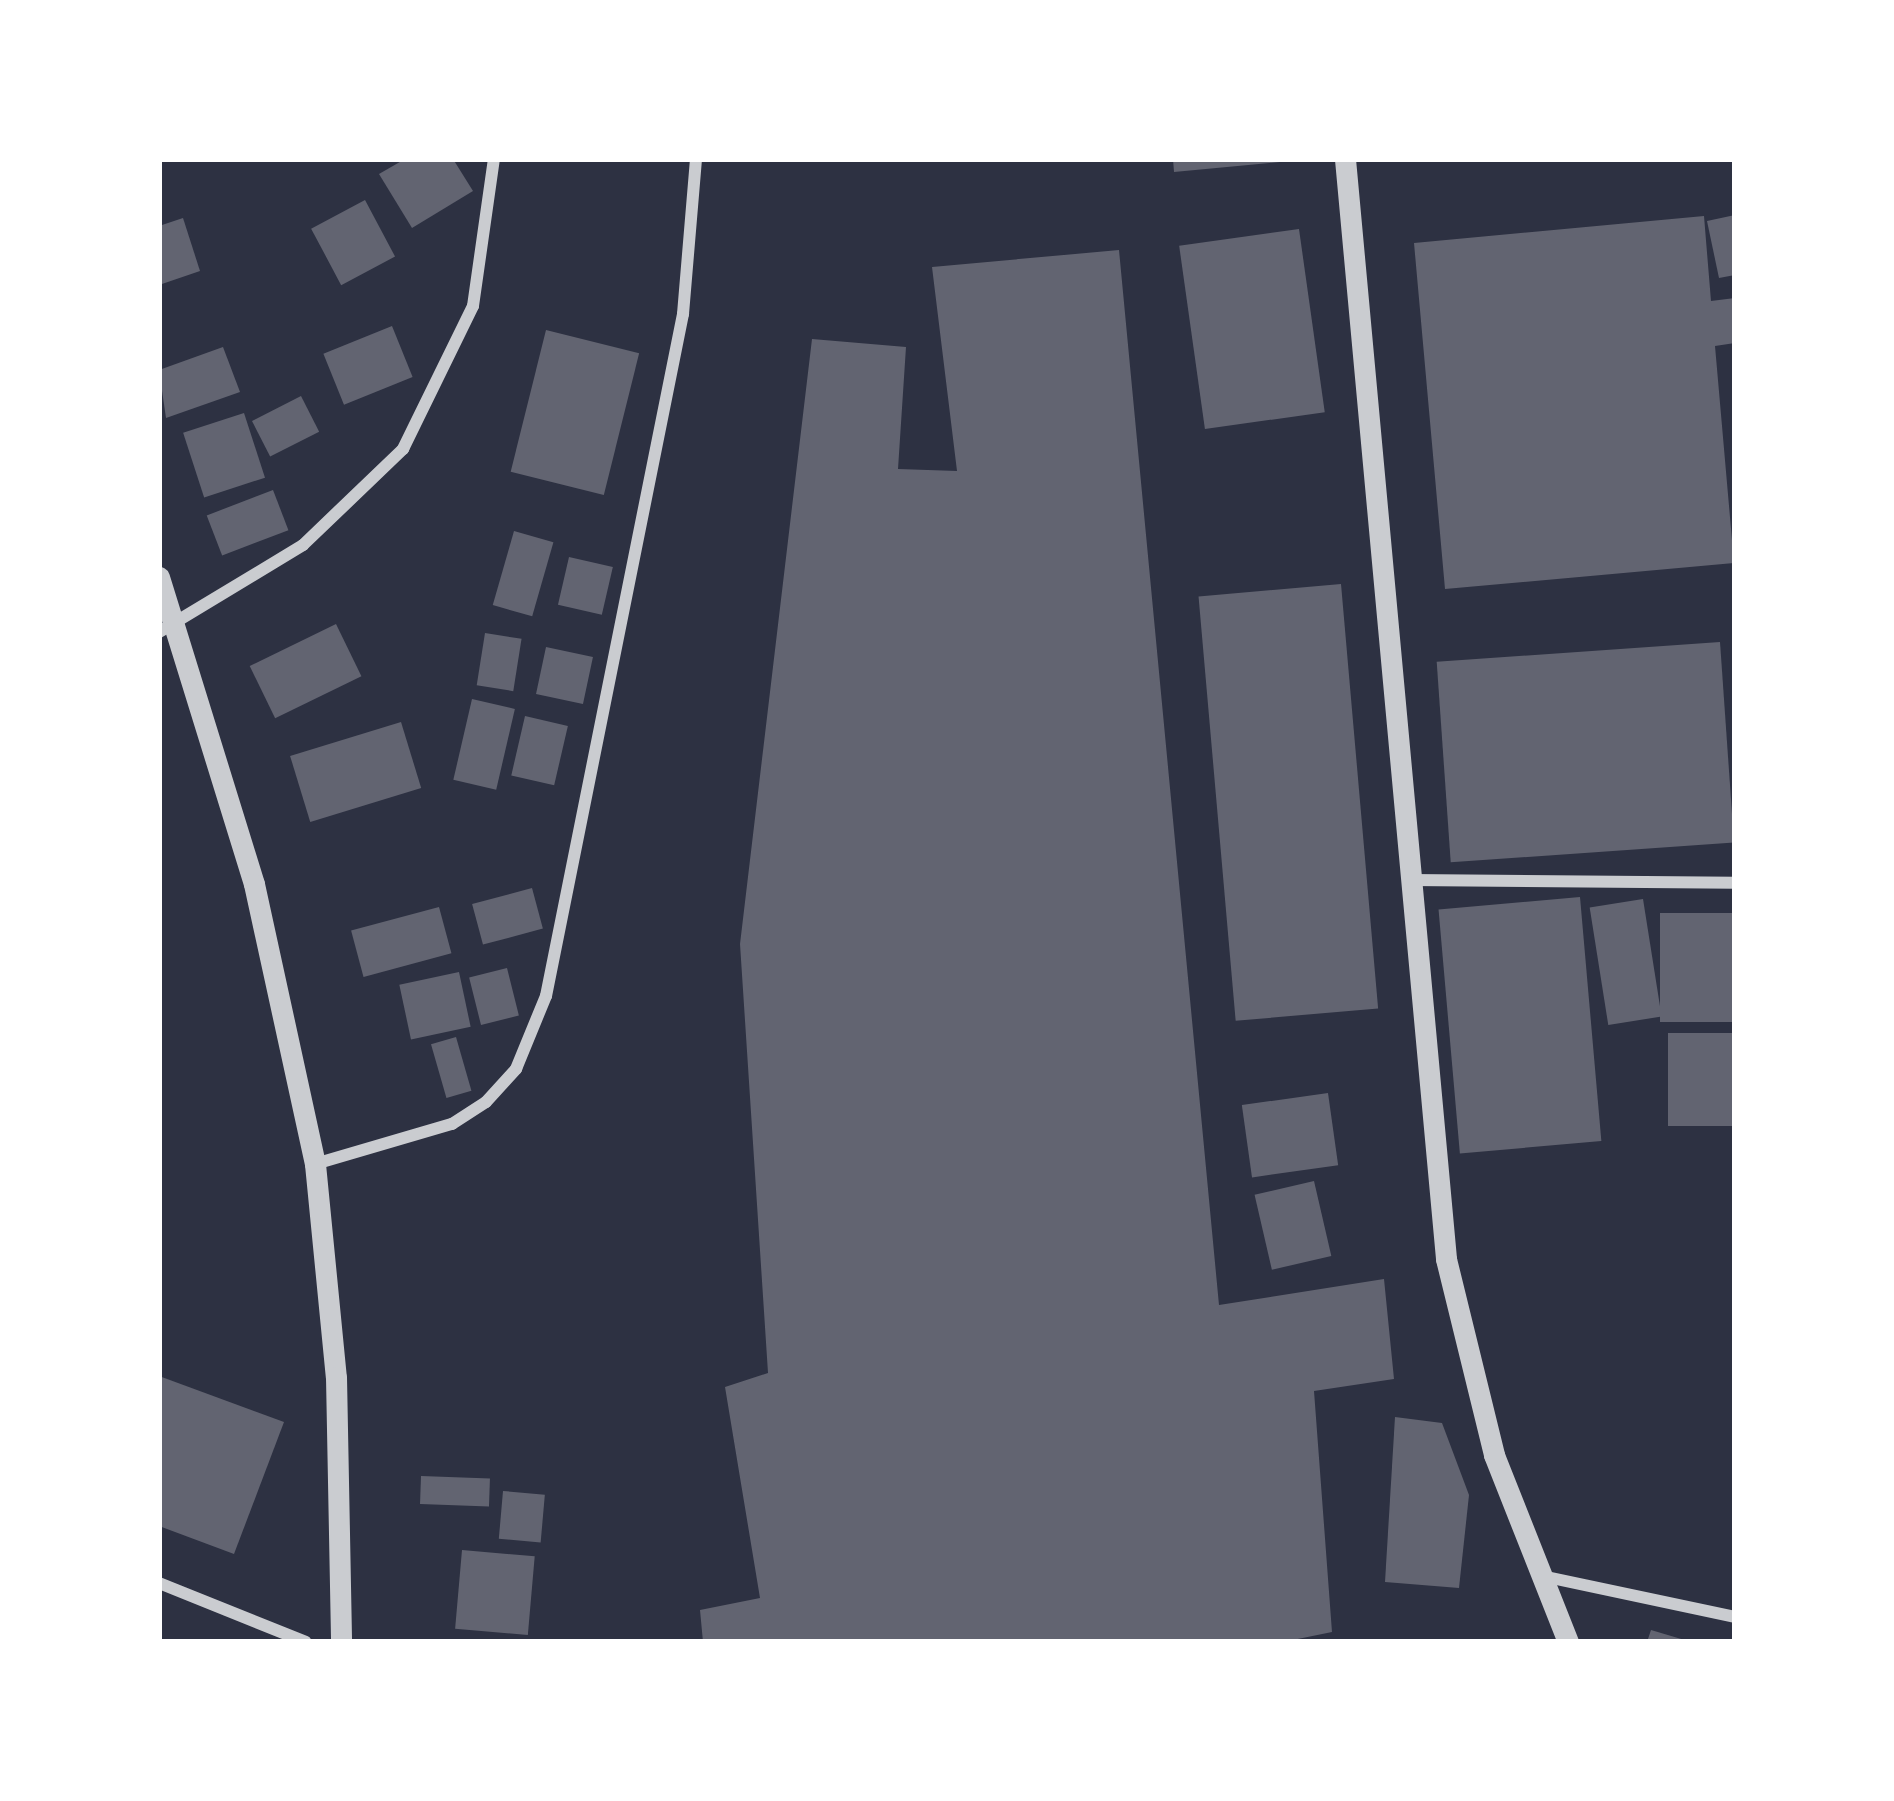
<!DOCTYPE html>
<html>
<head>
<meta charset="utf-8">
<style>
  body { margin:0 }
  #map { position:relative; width:1894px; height:1801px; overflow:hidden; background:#2d3142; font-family:Literata,serif }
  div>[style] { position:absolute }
  .building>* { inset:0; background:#626471; transform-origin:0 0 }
  .minor>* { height:12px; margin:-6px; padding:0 6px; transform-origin:6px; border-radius:6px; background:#caccd0 }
  .tertiary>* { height:21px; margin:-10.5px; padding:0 10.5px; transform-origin:10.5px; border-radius:10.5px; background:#caccd0 }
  span { translate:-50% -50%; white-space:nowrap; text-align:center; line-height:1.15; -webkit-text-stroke:12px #fff; paint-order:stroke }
  .frame { position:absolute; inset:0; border:162px solid #fff; pointer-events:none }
</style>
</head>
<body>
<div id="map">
  <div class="building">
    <i style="clip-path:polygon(405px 159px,453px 159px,473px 191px,412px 228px,379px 174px)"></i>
    <i style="clip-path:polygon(1173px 159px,1280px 159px,1280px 162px,1174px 172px)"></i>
    <i style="left:365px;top:200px;width:64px;height:61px;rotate:62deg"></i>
    <i style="clip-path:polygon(1735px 215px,1735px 275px,1719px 278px,1707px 221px)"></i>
    <i style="clip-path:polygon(1704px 216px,1711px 301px,1735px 298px,1735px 343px,1715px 346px,1734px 563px,1445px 589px,1414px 243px)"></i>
    <i style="clip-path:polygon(183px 218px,200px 271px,159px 285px,159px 226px)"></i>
    <i style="left:1299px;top:229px;width:185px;height:121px;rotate:82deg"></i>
    <i style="clip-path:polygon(1119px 250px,1219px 1305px,1384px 1279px,1394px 1379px,1314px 1391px,1332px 1632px,1283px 1642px,703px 1642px,700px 1610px,760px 1598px,725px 1387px,768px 1373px,740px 944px,812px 339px,906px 347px,898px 469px,957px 471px,932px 267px)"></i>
    <i style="left:392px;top:326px;width:55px;height:74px;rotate:68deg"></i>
    <i style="left:546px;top:330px;width:96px;height:146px;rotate:14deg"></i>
    <i style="clip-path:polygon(223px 347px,240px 392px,166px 418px,159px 370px)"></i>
    <i style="left:301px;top:396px;width:40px;height:55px;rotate:63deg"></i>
    <i style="left:244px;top:413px;width:68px;height:64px;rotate:72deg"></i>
    <i style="left:273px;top:490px;width:43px;height:71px;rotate:69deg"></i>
    <i style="left:514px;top:531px;width:41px;height:77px;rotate:16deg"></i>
    <i style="left:569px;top:557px;width:45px;height:49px;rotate:13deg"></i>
    <i style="left:1341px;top:584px;width:426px;height:143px;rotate:85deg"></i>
    <i style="left:336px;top:624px;width:58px;height:96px;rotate:64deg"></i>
    <i style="left:485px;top:633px;width:37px;height:53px;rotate:9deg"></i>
    <i style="left:1720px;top:642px;width:201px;height:284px;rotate:86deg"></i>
    <i style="left:546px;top:647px;width:48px;height:48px;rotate:12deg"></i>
    <i style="left:472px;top:699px;width:44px;height:83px;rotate:13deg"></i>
    <i style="left:525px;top:716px;width:44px;height:61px;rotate:13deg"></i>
    <i style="left:401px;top:722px;width:69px;height:116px;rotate:73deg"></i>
    <i style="left:532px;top:888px;width:42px;height:62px;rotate:75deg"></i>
    <i style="left:1580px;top:897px;width:245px;height:142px;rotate:85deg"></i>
    <i style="left:1643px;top:899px;width:119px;height:54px;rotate:81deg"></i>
    <i style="left:439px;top:907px;width:48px;height:91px;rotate:75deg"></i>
    <i style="left:1735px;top:913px;width:109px;height:75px;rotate:90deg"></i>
    <i style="left:507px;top:968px;width:49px;height:39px;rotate:76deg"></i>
    <i style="left:459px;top:972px;width:56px;height:61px;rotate:78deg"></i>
    <i style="left:1735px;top:1033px;width:93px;height:67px;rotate:90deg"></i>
    <i style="left:456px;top:1037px;width:56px;height:26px;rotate:74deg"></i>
    <i style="left:1328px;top:1093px;width:73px;height:87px;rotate:82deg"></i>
    <i style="left:1314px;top:1181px;width:77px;height:61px;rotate:77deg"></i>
    <i style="clip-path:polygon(159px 1376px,284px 1422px,234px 1554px,159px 1526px)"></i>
    <i style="clip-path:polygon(1395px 1417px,1442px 1423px,1469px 1495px,1459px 1588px,1385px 1582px)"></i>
    <i style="left:421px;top:1476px;width:69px;height:28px;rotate:2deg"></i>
    <i style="left:503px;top:1491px;width:42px;height:48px;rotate:5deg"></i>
    <i style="left:462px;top:1550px;width:73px;height:79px;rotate:5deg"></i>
    <i style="clip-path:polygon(1651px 1630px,1688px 1641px,1687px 1642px,1647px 1642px)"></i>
  </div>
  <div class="minor">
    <i style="left:159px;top:632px;width:168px;rotate:-31.1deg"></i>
    <i style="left:303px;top:545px;width:139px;rotate:-43.8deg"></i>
    <i style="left:403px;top:449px;width:159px;rotate:-63.9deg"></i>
    <i style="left:473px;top:306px;width:148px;rotate:-81.9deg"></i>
    <i style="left:1410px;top:880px;width:325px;rotate:0.5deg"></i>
    <i style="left:315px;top:1164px;width:143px;rotate:-16.3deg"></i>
    <i style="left:452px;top:1124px;width:40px;rotate:-32.9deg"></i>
    <i style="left:486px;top:1102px;width:45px;rotate:-47.7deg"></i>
    <i style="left:516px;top:1069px;width:79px;rotate:-67.7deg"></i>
    <i style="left:546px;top:996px;width:696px;rotate:-78.64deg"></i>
    <i style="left:683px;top:314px;width:156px;rotate:-85.2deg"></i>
    <i style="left:1542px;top:1576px;width:197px;rotate:12deg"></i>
    <i style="left:159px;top:1583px;width:158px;rotate:21.9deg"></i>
  </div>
  <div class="tertiary">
    <i style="left:1345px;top:159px;width:1105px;rotate:84.75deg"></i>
    <i style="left:1446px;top:1259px;width:202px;rotate:76.2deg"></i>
    <i style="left:1494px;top:1455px;width:201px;rotate:68.4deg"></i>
    <i style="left:159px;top:577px;width:321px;rotate:72.8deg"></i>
    <i style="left:254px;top:884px;width:287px;rotate:77.7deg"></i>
    <i style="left:315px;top:1164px;width:214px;rotate:84.4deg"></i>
    <i style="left:336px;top:1377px;width:265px;rotate:88.9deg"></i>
  </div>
  <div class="frame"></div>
</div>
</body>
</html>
